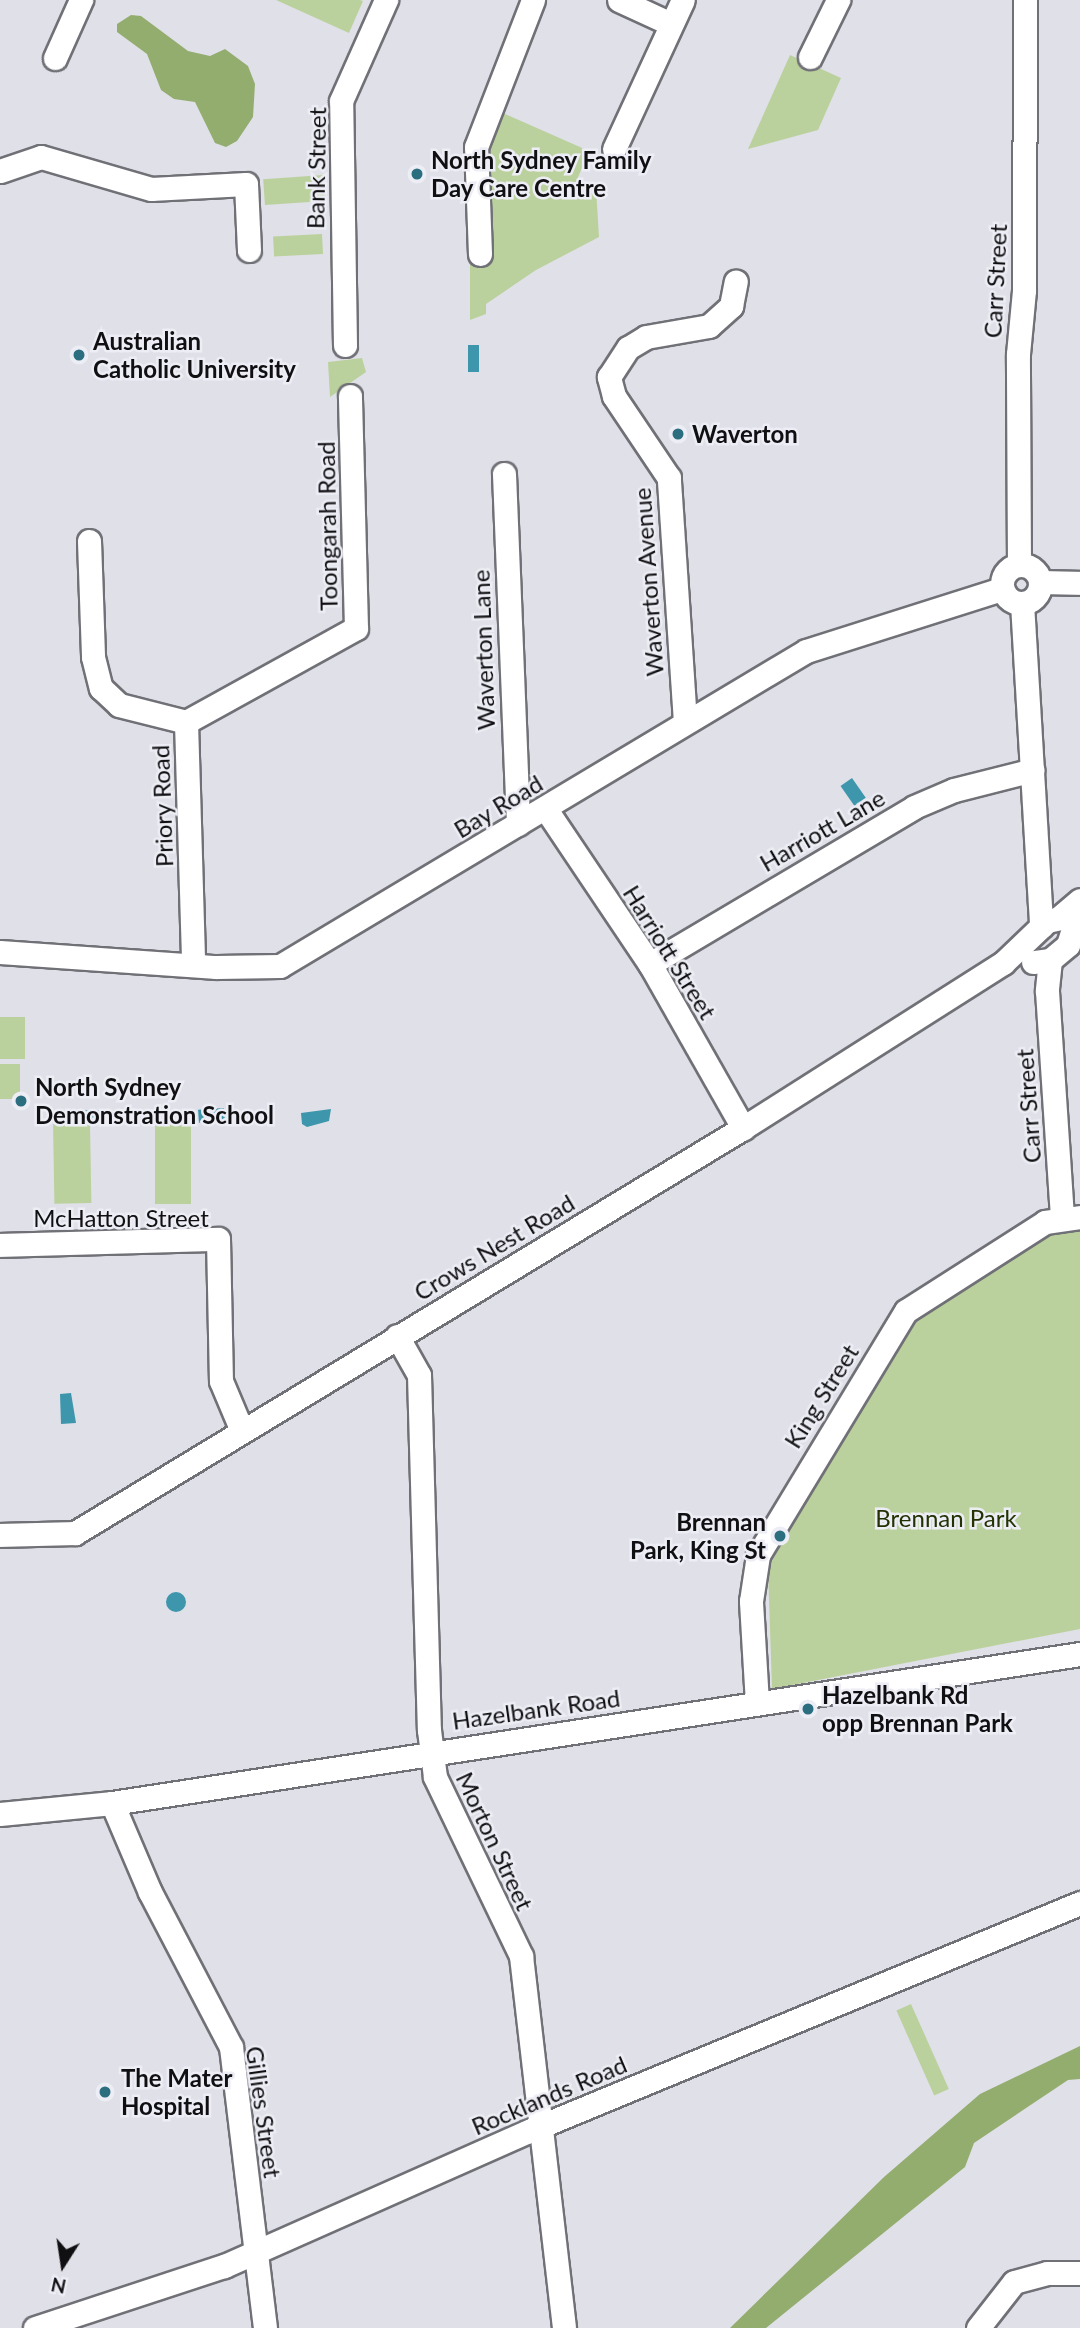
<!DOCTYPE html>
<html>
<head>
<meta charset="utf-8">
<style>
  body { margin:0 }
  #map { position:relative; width:1080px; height:2328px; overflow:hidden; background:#e0e0e8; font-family:Lato,sans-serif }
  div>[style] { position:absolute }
  .green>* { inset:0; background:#bbd19d; transform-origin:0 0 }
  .forest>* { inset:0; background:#93ad6f }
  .water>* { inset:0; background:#3d96ac; transform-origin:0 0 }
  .round { border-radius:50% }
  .roads { filter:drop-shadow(2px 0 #707077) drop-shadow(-2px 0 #707077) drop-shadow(0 2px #707077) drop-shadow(0 -2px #707077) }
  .minor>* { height:23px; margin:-11.5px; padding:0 11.5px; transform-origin:11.5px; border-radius:11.5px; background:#fff }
  .minor>.ring { margin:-11.5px; padding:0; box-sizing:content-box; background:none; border:23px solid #fff; border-radius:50% }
  .dots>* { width:19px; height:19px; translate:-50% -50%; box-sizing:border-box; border:4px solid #ededf5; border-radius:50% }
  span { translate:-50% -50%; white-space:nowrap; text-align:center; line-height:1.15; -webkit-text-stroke:5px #ededf5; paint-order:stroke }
  .poi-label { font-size:24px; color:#101013; font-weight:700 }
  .left { translate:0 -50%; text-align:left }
  .right { translate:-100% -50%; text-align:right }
  .street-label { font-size:24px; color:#101013 }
  .park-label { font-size:24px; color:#223203 }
  .north { position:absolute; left:28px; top:2230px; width:70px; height:70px; -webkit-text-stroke:5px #ededf5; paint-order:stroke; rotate:192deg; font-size:19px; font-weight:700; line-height:28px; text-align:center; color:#101013 }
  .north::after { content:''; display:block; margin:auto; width:24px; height:32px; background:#101013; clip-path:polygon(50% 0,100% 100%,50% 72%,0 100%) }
</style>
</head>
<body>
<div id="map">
  <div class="green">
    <i style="clip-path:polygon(276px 0,360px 0,363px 1px,349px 33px)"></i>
    <i style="clip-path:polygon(790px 55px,841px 78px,818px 130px,748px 149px)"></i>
    <i style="clip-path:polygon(496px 110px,589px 151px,571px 194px,596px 188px,599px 237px,536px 270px,486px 304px,486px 314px,470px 320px,470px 256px,487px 256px,488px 126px)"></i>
    <i style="left:323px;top:175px;width:26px;height:60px;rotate:86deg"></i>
    <i style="left:322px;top:234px;width:20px;height:49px;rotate:87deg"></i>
    <i style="clip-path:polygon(362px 358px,366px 372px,330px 397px,328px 362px)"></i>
    <i style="left:0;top:1017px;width:25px;height:42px"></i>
    <i style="left:0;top:1064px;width:20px;height:35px"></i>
    <i style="left:90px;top:1123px;width:80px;height:37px;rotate:89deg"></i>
    <i style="left:155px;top:1123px;width:36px;height:81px"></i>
    <i style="clip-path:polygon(1080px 1231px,1080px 1629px,772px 1689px,768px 1569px,840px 1429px,919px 1317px,1044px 1233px)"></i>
    <i style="left:911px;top:2004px;width:93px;height:16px;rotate:66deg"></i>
  </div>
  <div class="forest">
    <i style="clip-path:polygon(131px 15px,141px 16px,188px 51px,210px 56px,225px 49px,248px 66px,255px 84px,253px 117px,237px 141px,226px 147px,215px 143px,195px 102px,174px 99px,161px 90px,147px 54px,117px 32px,117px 24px)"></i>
    <i style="clip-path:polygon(1080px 2046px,1080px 2079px,1068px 2080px,974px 2143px,965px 2167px,766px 2328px,730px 2328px,884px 2177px,980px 2094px)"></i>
  </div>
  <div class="water">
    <i style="left:468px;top:345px;width:11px;height:27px"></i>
    <i style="left:852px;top:778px;width:24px;height:14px;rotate:55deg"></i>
    <i style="left:224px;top:1108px;width:13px;height:26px;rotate:86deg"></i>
    <i style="clip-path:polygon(331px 1109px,329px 1121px,307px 1127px,302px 1124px,301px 1113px)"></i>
    <i style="clip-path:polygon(102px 1110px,102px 1117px,57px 1120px,57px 1111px)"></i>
    <i style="clip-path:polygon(71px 1393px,76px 1423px,61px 1424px,60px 1394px)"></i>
    <i class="round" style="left:166px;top:1592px;width:20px;height:20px"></i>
  </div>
  <div class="roads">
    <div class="minor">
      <i style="left:619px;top:0;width:57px;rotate:24.8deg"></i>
      <i style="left:810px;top:57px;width:64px;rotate:-63.8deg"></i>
      <i style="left:55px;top:58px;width:64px;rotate:-65.9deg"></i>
      <i style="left:614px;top:149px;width:164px;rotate:-65.2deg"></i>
      <i style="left:0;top:171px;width:43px;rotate:-18.9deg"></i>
      <i style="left:41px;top:157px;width:115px;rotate:16.2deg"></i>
      <i style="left:151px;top:189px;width:95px;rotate:-3deg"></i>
      <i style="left:246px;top:184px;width:66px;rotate:87.4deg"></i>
      <i style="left:480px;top:254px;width:107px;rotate:-92.1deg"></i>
      <i style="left:476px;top:147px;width:158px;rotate:-68.8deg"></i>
      <i style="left:345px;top:345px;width:244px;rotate:-90.9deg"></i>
      <i style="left:341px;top:101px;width:111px;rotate:-66deg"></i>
      <i style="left:504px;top:474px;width:350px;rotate:87.7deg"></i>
      <i style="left:89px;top:541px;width:116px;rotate:88deg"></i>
      <i style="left:93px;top:657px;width:32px;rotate:76deg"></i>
      <i style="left:101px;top:688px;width:25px;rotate:43deg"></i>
      <i style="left:119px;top:705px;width:69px;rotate:14.2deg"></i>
      <i style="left:186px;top:722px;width:240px;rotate:88.3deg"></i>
      <i class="ring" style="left:1002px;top:565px;width:15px;height:15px"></i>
      <i style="left:1019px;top:565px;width:211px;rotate:-90.3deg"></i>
      <i style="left:1018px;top:354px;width:64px;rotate:-84.6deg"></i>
      <i style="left:1024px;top:290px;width:290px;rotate:-89.8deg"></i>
      <i style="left:1040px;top:582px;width:40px;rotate:1.4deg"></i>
      <i style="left:1022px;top:603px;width:324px;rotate:86.6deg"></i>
      <i style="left:186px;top:722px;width:194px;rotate:-28.9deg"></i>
      <i style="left:356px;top:628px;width:232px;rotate:-91.5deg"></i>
      <i style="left:685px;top:722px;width:245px;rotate:-93.8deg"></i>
      <i style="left:669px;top:478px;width:99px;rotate:-123.9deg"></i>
      <i style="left:614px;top:396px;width:20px;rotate:-105deg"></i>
      <i style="left:609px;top:377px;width:35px;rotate:-57deg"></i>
      <i style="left:628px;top:348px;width:21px;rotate:-31deg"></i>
      <i style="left:646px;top:337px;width:64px;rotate:-9.9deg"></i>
      <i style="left:709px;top:326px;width:30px;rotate:-42deg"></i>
      <i style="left:731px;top:306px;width:25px;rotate:-79deg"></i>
      <i style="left:545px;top:808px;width:188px;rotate:56.1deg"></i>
      <i style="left:650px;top:964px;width:189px;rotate:60.4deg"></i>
      <i style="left:1061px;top:916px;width:25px;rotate:-40deg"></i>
      <i style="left:0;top:952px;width:217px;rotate:4deg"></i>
      <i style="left:216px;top:967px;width:64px;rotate:-0.9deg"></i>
      <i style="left:280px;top:966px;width:613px;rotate:-30.92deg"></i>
      <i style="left:806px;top:651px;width:206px;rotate:-17.6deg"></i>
      <i style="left:1050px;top:960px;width:31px;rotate:96deg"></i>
      <i style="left:1047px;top:991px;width:227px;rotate:86.2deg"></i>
      <i style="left:650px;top:964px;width:307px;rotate:-30.7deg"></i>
      <i style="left:914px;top:807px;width:43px;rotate:-23deg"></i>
      <i style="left:954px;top:790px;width:81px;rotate:-14.2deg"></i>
      <i style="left:0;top:1245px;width:218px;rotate:-1.6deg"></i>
      <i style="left:218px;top:1239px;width:142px;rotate:88.8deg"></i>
      <i style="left:221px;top:1381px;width:54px;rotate:67.2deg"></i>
      <i style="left:397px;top:1336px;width:45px;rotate:60.6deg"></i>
      <i style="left:419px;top:1375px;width:355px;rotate:88.4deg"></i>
      <i style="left:429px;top:1730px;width:47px;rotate:82.7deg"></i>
      <i style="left:435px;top:1777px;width:199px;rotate:64.3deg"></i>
      <i style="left:521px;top:1956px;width:374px;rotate:83.4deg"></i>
      <i style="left:0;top:1535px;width:75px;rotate:-1.5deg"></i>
      <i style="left:75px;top:1533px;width:781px;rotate:-31.23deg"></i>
      <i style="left:743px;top:1128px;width:308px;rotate:-32.4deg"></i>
      <i style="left:1003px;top:963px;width:61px;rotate:-43.7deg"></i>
      <i style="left:1047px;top:921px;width:19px;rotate:-12deg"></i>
      <i style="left:1066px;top:917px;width:12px;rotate:48deg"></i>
      <i style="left:1074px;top:926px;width:20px;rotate:108deg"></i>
      <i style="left:1068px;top:945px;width:23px;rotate:140deg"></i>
      <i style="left:1050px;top:960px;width:17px;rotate:173deg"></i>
      <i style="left:757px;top:1703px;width:102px;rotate:-93.4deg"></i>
      <i style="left:751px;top:1601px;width:47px;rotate:-81.3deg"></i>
      <i style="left:758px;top:1555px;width:285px;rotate:-58.8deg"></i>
      <i style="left:906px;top:1311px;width:165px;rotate:-32.6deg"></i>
      <i style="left:1045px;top:1222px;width:35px;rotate:-8deg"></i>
      <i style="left:112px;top:1803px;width:97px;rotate:66.9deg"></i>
      <i style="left:150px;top:1892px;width:175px;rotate:62.4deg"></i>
      <i style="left:231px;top:2047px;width:283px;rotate:83.1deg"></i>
      <i style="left:0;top:1814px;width:113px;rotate:-5.6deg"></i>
      <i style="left:112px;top:1803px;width:979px;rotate:-8.75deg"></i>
      <i style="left:35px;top:2328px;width:199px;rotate:-18.2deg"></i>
      <i style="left:224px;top:2266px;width:334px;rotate:-23.9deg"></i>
      <i style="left:529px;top:2131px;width:596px;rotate:-22.48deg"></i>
      <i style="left:978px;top:2328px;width:58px;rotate:-52deg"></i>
      <i style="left:1014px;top:2282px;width:34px;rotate:-15deg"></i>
      <i style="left:1047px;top:2273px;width:33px"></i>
    </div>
  </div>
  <div class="dots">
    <i style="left:417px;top:174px;background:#2a6e7f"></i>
    <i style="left:79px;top:355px;background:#2a6e7f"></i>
    <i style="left:678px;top:434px;background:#2a6e7f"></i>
    <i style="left:21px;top:1101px;background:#2a6e7f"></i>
    <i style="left:780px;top:1536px;background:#2a6e7f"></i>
    <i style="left:808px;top:1709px;background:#2a6e7f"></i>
    <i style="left:105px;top:2092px;background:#2a6e7f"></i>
  </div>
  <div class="poi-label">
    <span class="left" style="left:431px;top:174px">North Sydney Family<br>Day Care Centre</span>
    <span class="left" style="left:93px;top:355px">Australian<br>Catholic University</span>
    <span class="left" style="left:692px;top:434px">Waverton</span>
    <span class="left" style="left:35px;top:1101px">North Sydney<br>Demonstration School</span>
    <span class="right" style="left:766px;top:1536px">Brennan<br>Park, King St</span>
    <span class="left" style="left:822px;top:1709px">Hazelbank Rd<br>opp Brennan Park</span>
    <span class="left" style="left:121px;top:2092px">The Mater<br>Hospital</span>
  </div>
  <div class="street-label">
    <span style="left:316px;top:168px;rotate:-89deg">Bank Street</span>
    <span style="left:995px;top:281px;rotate:-87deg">Carr Street</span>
    <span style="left:327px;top:526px;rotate:-91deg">Toongarah Road</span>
    <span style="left:648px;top:582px;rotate:-94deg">Waverton Avenue</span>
    <span style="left:483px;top:650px;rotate:-92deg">Waverton Lane</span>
    <span style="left:162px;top:806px;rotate:-92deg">Priory Road</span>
    <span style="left:498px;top:806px;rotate:-31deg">Bay Road</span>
    <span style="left:822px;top:830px;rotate:-30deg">Harriott Lane</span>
    <span style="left:670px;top:952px;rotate:58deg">Harriott Street</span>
    <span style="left:1028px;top:1106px;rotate:-94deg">Carr Street</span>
    <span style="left:121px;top:1218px">McHatton Street</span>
    <span style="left:494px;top:1247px;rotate:-31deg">Crows Nest Road</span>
    <span style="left:821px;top:1396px;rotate:-58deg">King Street</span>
    <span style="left:536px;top:1709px;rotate:-8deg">Hazelbank Road</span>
    <span style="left:495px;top:1841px;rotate:65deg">Morton Street</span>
    <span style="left:549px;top:2095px;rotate:-23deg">Rocklands Road</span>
    <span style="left:264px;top:2112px;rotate:82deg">Gillies Street</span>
  </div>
  <div class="park-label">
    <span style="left:946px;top:1518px">Brennan Park</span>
  </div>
  <div class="north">N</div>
</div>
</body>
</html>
